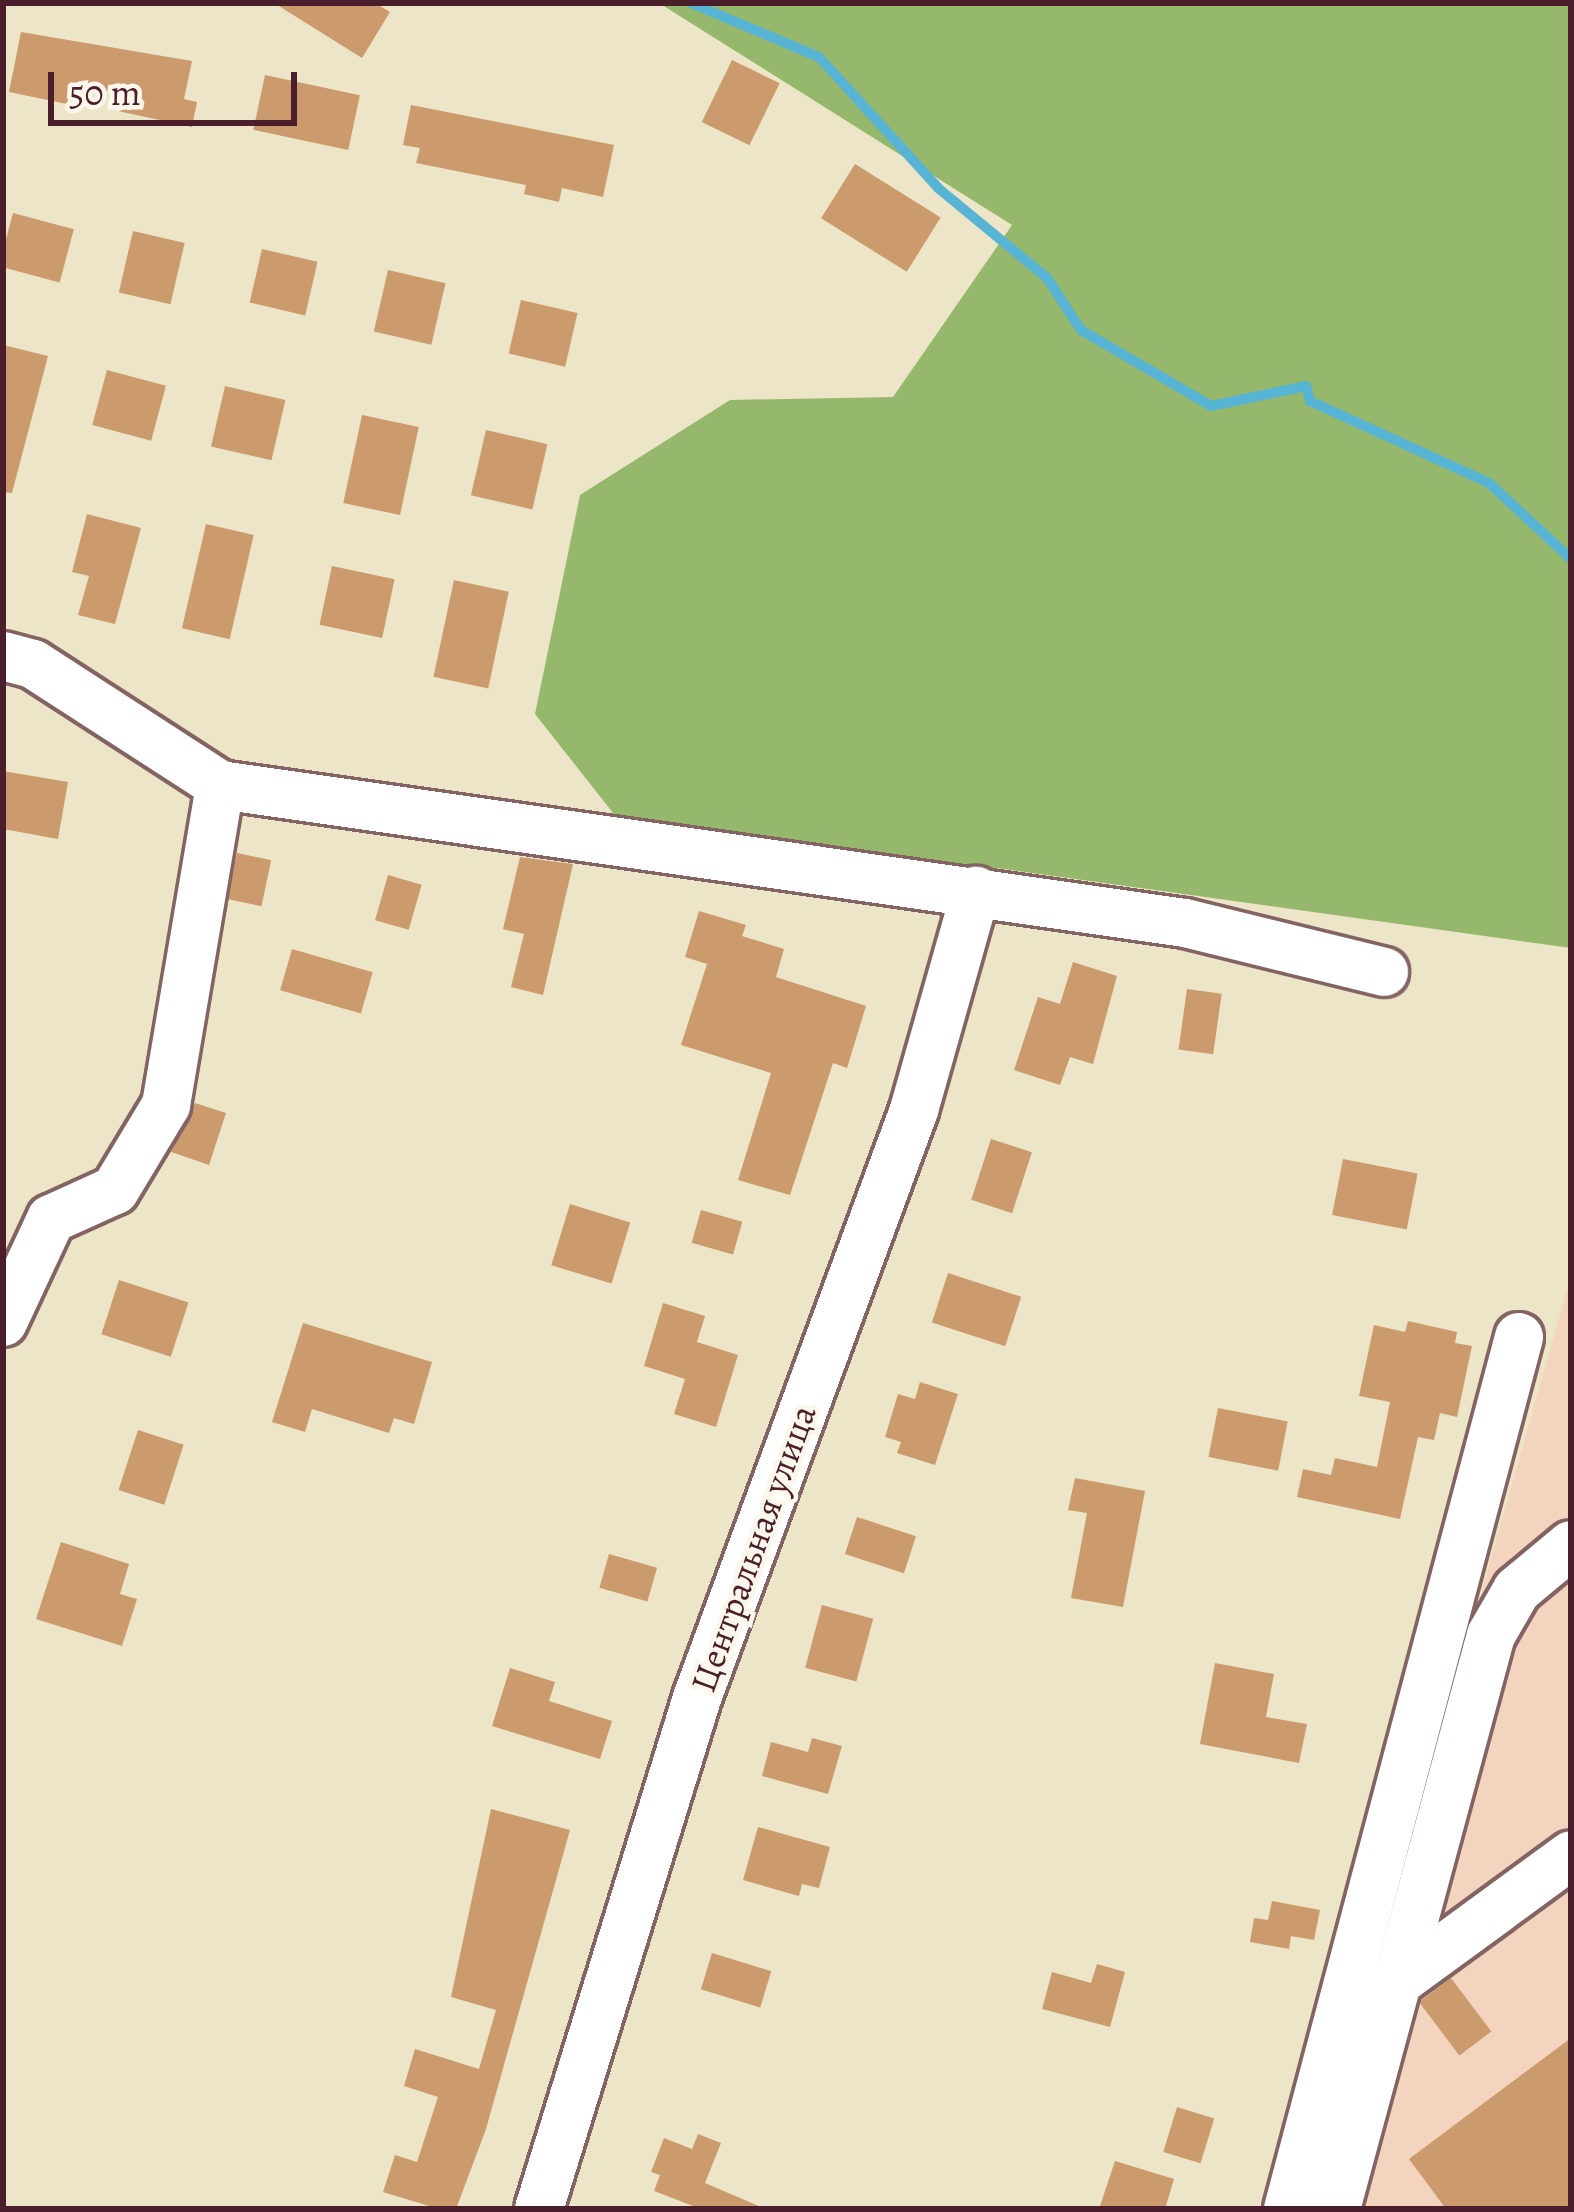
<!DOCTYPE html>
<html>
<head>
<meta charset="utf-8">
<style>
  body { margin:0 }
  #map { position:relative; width:1574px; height:2212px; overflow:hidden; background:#ece5c7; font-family:Alegreya,serif }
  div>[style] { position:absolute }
  .built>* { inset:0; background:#f3d4bf }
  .forest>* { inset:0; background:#96b86c }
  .stream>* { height:10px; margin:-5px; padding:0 5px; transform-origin:5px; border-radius:5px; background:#57b4d5 }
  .building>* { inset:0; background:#cc9b6d; transform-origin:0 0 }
  .roads { filter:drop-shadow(3px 0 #836462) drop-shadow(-3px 0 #836462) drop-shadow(0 3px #836462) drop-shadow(0 -3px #836462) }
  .minor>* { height:48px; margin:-24px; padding:0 24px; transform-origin:24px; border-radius:24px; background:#fff }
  span { translate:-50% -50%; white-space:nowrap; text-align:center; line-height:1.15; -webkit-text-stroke:9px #fbf7ec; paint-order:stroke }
  .street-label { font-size:36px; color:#4a1f2b }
  .frame { position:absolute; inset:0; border:6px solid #4a1f2b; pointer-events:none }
  .scale { position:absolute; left:48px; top:72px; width:249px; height:54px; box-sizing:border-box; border:6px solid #4a1f2b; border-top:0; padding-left:15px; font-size:36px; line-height:42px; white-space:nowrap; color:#4a1f2b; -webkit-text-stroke:9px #fbf7ec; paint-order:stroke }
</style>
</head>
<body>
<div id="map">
  <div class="built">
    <i style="clip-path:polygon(1571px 1276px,1571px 2209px,1313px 2209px,1336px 2106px)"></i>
  </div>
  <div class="forest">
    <i style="clip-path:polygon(659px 3px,1571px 3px,1571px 948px,1004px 869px,625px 828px,535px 714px,580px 495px,730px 400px,893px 397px,1012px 225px)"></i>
  </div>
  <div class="stream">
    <i style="left:691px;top:3px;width:139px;rotate:22.9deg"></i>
    <i style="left:819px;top:57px;width:177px;rotate:47.7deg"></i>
    <i style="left:938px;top:188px;width:141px;rotate:39.5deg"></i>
    <i style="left:1047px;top:278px;width:62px;rotate:56.8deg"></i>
    <i style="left:1081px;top:330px;width:151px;rotate:30.3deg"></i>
    <i style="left:1211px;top:406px;width:97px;rotate:-11.9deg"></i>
    <i style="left:1306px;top:386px;width:16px;rotate:75deg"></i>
    <i style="left:1310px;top:401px;width:197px;rotate:24.6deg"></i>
    <i style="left:1489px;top:483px;width:112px;rotate:42.8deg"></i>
  </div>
  <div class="building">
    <i style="clip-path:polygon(274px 3px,375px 3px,390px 12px,362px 58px)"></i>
    <i style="clip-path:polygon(21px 32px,192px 61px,184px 99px,197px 102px,192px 127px,118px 111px,122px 94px,71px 84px,67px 104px,9px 92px)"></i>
    <i style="left:732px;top:60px;width:53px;height:69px;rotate:26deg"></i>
    <i style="left:265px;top:75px;width:97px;height:56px;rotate:12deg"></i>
    <i style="clip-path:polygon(411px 105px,614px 145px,603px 197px,562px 188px,559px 202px,524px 194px,526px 185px,416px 163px,420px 148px,403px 145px)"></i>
    <i style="left:855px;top:164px;width:101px;height:64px;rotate:32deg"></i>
    <i style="left:13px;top:213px;width:63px;height:55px;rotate:15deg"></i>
    <i style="left:133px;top:231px;width:53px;height:63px;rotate:13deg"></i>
    <i style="left:262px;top:249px;width:57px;height:55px;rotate:13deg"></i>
    <i style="left:388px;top:270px;width:59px;height:63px;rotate:13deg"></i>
    <i style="left:521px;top:300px;width:58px;height:55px;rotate:13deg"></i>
    <i style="clip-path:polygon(3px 345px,48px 356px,12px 493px,3px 492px)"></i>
    <i style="left:107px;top:370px;width:61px;height:57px;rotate:15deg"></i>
    <i style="left:225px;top:386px;width:62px;height:62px;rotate:13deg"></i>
    <i style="left:362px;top:415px;width:58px;height:90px;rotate:12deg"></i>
    <i style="left:486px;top:430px;width:63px;height:67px;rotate:13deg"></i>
    <i style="clip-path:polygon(87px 514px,141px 528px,115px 624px,78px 615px,89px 576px,72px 572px)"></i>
    <i style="left:206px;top:524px;width:49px;height:107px;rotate:13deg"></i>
    <i style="left:332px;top:566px;width:64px;height:60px;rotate:12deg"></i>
    <i style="left:454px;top:580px;width:56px;height:99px;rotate:12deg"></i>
    <i style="clip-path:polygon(3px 771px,68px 782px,58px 839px,3px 829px)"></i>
    <i style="left:237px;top:853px;width:35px;height:47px;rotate:12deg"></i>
    <i style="clip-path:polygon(520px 857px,573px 864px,543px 995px,511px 987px,524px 934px,503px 929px)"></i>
    <i style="left:388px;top:875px;width:35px;height:47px;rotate:16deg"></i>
    <i style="clip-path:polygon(699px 911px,746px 925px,742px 936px,784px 949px,776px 977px,866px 1006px,847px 1068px,833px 1063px,790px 1195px,738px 1180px,771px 1073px,681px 1045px,707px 964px,685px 957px)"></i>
    <i style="left:292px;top:949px;width:84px;height:43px;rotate:16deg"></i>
    <i style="clip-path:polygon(1073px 962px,1117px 976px,1093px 1064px,1070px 1057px,1060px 1085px,1014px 1070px,1038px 997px,1060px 1004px)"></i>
    <i style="left:1187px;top:989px;width:35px;height:61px;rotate:8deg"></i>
    <i style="clip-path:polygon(195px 1103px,226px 1113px,209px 1165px,171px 1152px)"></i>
    <i style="left:991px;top:1139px;width:43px;height:64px;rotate:18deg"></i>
    <i style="left:1343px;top:1159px;width:76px;height:57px;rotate:11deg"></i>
    <i style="left:570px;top:1204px;width:63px;height:64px;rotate:17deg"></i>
    <i style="left:701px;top:1210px;width:43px;height:34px;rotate:16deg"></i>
    <i style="left:948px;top:1273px;width:77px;height:52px;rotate:18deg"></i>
    <i style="left:119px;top:1280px;width:73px;height:57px;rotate:18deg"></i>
    <i style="clip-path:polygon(663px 1303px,705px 1316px,697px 1342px,738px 1355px,716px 1427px,674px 1414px,685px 1379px,644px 1366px)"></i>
    <i style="clip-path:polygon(1408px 1321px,1457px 1332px,1455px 1343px,1472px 1346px,1457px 1417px,1440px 1413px,1434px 1440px,1418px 1437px,1400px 1519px,1297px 1497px,1303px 1469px,1331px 1475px,1335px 1458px,1377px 1467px,1390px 1402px,1359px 1396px,1374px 1325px,1405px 1332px)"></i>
    <i style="clip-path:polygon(303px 1323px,432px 1362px,414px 1424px,394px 1418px,389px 1433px,312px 1409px,305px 1432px,272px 1422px)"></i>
    <i style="clip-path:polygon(920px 1382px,958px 1394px,935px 1465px,897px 1453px,901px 1442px,885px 1437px,898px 1394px,915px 1399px)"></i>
    <i style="left:1218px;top:1408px;width:71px;height:50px;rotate:11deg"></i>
    <i style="left:138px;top:1430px;width:48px;height:63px;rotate:18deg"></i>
    <i style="clip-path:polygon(1075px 1478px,1145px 1491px,1123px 1607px,1071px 1598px,1087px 1513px,1068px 1510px)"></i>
    <i style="left:857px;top:1517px;width:62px;height:39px;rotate:18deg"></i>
    <i style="clip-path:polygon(61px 1542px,129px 1564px,120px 1594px,137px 1599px,122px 1646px,36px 1619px)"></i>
    <i style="left:609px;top:1554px;width:50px;height:35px;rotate:16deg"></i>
    <i style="left:822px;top:1605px;width:53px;height:65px;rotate:15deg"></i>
    <i style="clip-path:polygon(1215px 1663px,1274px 1674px,1266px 1717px,1307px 1724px,1299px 1763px,1200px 1744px)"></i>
    <i style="clip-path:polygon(510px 1668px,555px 1682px,549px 1701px,612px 1721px,600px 1759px,492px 1726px)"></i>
    <i style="clip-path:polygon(812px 1738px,842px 1746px,828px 1794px,762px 1776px,771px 1742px,808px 1752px)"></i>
    <i style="clip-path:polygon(491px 1809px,570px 1830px,486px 2129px,456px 2209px,439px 2209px,383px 2192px,395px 2155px,417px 2162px,438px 2097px,404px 2086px,415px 2049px,479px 2069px,496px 2010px,451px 1997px)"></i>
    <i style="clip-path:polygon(758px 1827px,830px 1847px,819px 1888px,802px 1884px,799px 1896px,743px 1880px)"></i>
    <i style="clip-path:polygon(1272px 1901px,1320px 1910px,1314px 1940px,1291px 1936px,1289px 1949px,1250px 1942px,1254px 1918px,1268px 1920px)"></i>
    <i style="left:712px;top:1953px;width:62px;height:38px;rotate:17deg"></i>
    <i style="clip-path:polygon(1097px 1964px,1125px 1972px,1110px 2027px,1042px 2009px,1052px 1972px,1091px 1983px)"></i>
    <i style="left:1451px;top:1978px;width:67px;height:40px;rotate:53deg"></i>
    <i style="clip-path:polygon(1571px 2038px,1571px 2209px,1446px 2209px,1409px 2159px)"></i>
    <i style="left:1177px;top:2107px;width:39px;height:47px;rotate:17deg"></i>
    <i style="clip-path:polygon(698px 2134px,721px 2143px,705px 2183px,766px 2209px,701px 2209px,654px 2191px,660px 2175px,651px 2172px,664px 2138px,692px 2149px)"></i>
    <i style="clip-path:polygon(1115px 2161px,1174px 2179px,1165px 2209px,1099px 2209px)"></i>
  </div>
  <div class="roads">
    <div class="minor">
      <i style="left:3px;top:656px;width:31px;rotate:15deg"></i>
      <i style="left:33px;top:664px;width:223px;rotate:32.9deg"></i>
      <i style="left:220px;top:785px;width:975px;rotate:8.14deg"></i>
      <i style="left:1185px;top:923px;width:205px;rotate:13.8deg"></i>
      <i style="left:3px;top:1322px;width:114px;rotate:-65deg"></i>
      <i style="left:51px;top:1219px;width:70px;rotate:-24.4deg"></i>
      <i style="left:115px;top:1190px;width:99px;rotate:-59deg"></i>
      <i style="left:166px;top:1105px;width:325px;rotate:-80.4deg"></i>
      <i style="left:1395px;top:1984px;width:218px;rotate:-36.2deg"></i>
      <i style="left:539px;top:2209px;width:535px;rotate:-72.82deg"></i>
      <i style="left:697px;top:1698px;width:627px;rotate:-69.74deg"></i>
      <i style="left:914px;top:1110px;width:228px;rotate:-74.2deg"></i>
      <i style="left:1288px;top:2209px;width:902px;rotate:-75.16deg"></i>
      <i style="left:1336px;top:2209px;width:595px;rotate:-74.89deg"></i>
      <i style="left:1491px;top:1635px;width:52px;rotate:-60deg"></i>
      <i style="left:1517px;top:1590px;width:70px;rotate:-39.8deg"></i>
    </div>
  </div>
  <div class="street-label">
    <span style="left:753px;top:1548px;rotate:-70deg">Центральная улица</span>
  </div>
  <div class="frame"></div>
  <div class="scale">50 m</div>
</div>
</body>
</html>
